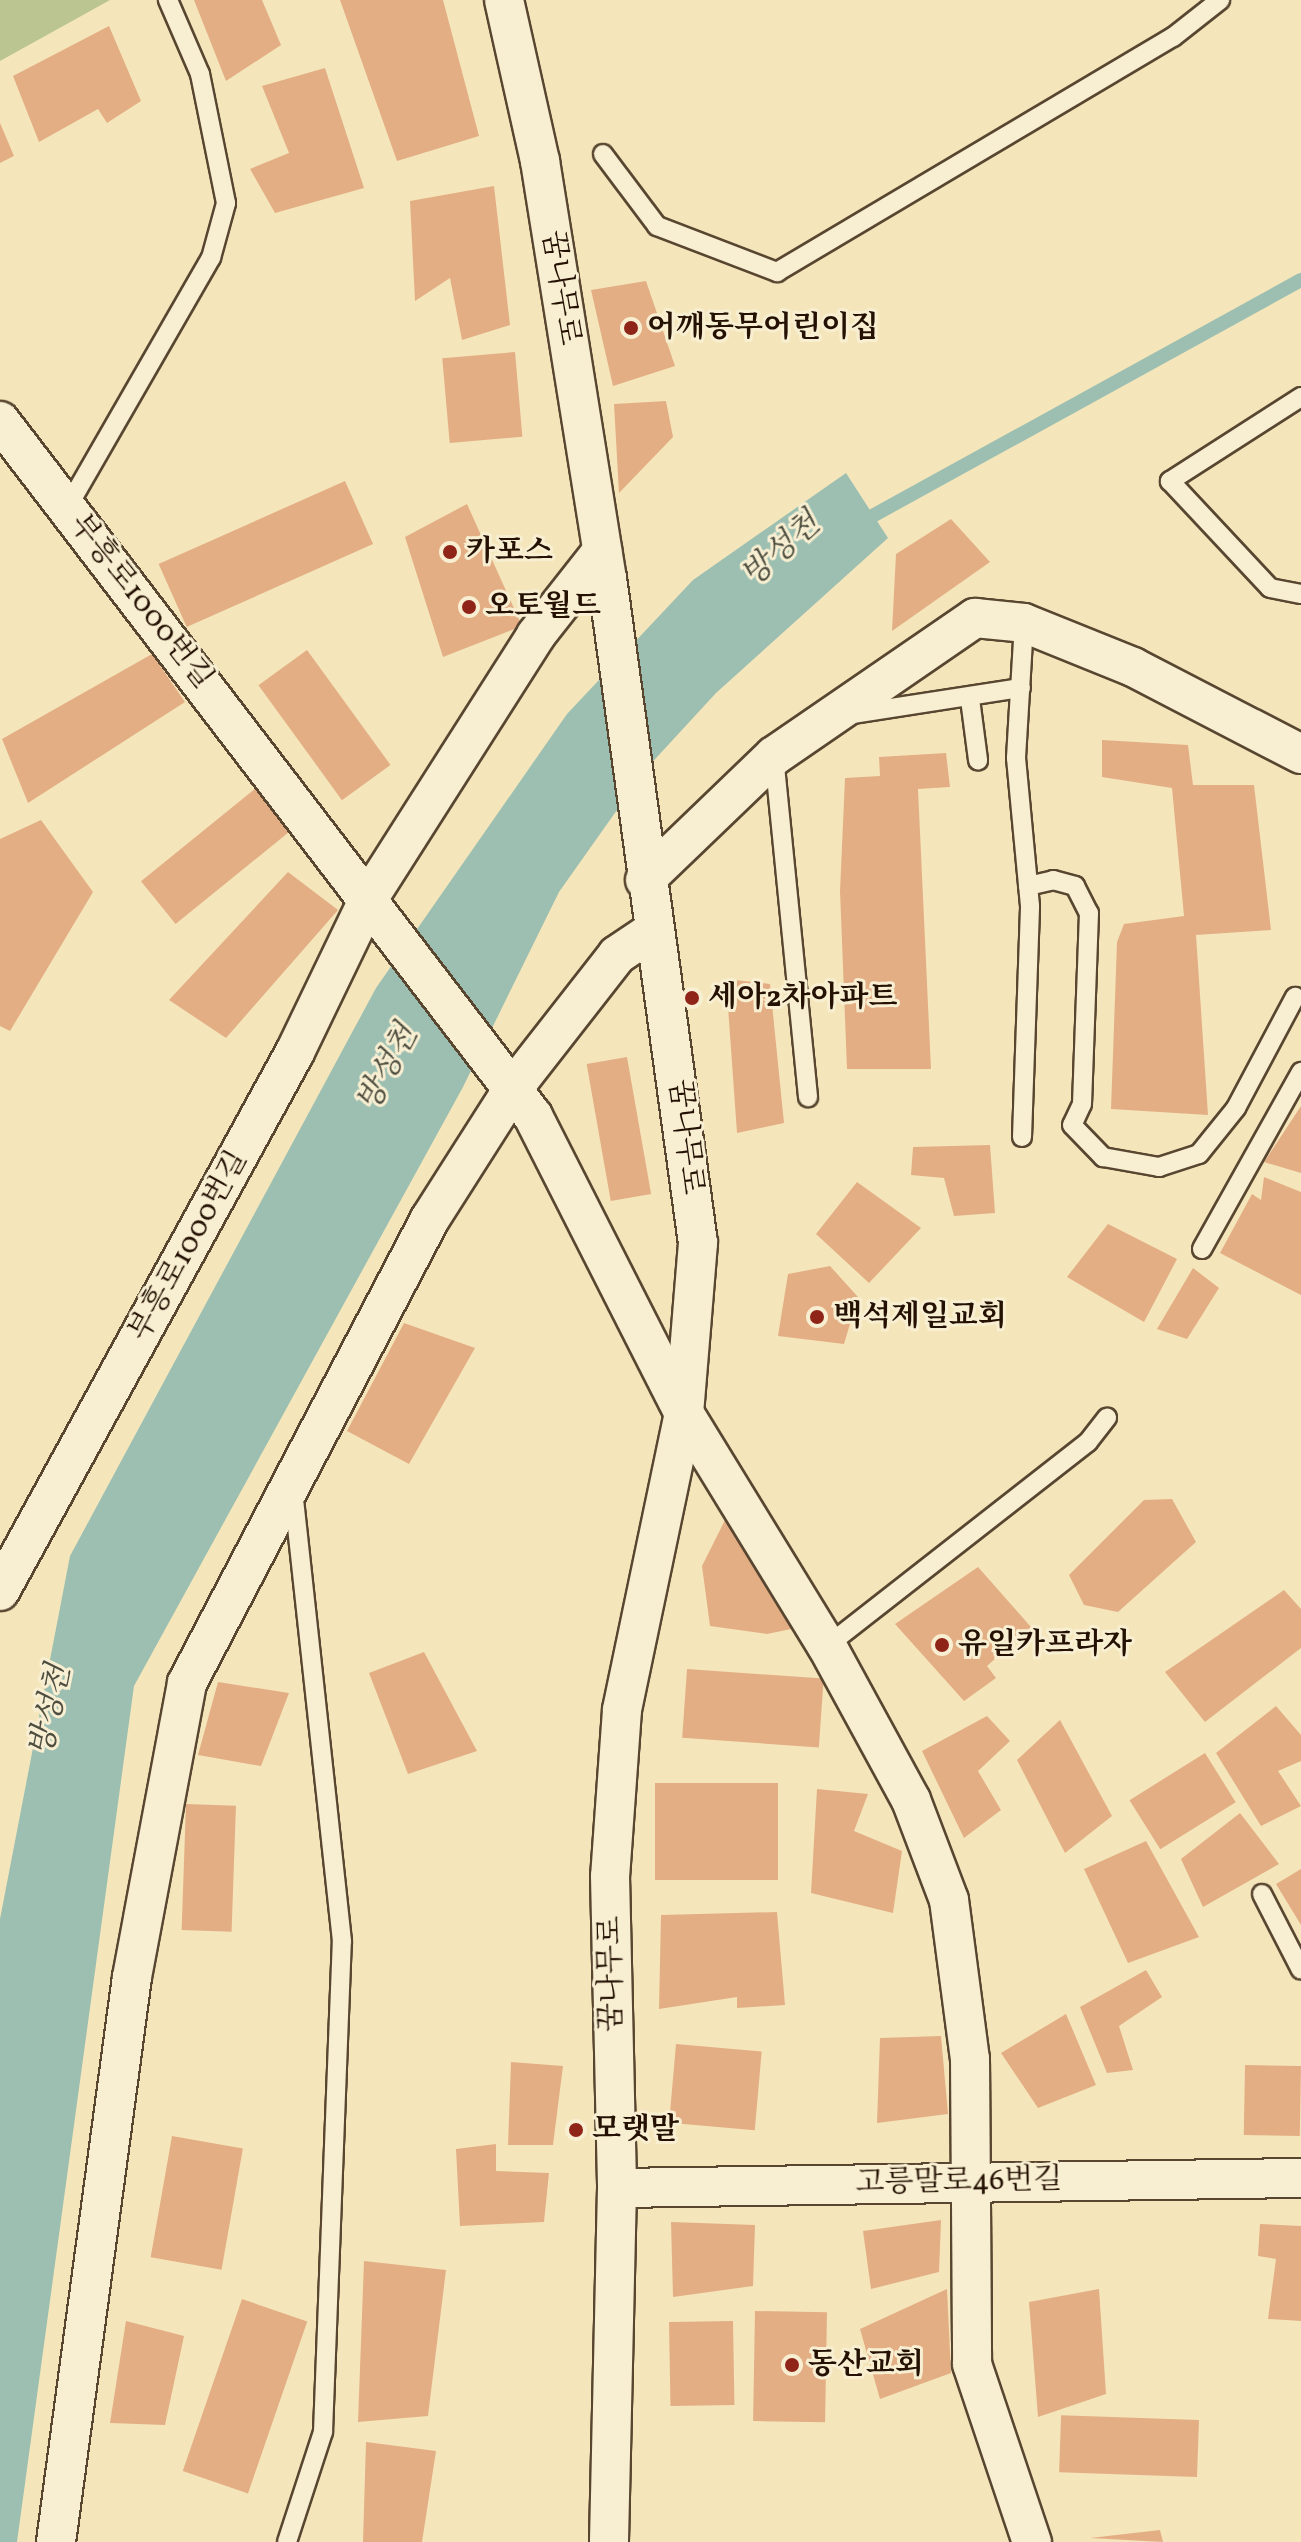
<!DOCTYPE html>
<html>
<head>
<meta charset="utf-8">
<style>
  body { margin:0 }
  #map { position:relative; width:1301px; height:2542px; overflow:hidden; background:#f4e6ba; font-family:Vollkorn,"Noto Serif KR",serif }
  div>[style] { position:absolute }
  .green>* { inset:0; background:#bac591 }
  .water>* { inset:0; background:#9cbfb1 }
  .stream>* { height:14px; margin:-7px; padding:0 7px; transform-origin:7px; border-radius:7px; background:#9cbfb1 }
  .building>* { inset:0; background:#e4ae85; transform-origin:0 0 }
  .roads { filter:drop-shadow(2px 0 #584631) drop-shadow(-2px 0 #584631) drop-shadow(0 2px #584631) drop-shadow(0 -2px #584631) }
  .lane>* { height:18px; margin:-9px; padding:0 9px; transform-origin:9px; border-radius:9px; background:#f8efd2 }
  .street>* { height:38px; margin:-19px; padding:0 19px; transform-origin:19px; border-radius:19px; background:#f8efd2 }
  .dots>* { width:22px; height:22px; translate:-50% -50%; box-sizing:border-box; border:4px solid #f8efd2; border-radius:50% }
  span { translate:-50% -50%; white-space:nowrap; text-align:center; line-height:1.15; -webkit-text-stroke:6px #f8efd2; paint-order:stroke }
  .street-label { font-size:30px; color:#241103 }
  .poi-label { font-size:30px; color:#241103; font-weight:700 }
  .left { translate:0 -50%; text-align:left }
  .water-label { font-size:32px; color:#4e4e40; font-style:italic }
</style>
</head>
<body>
<div id="map">
  <div class="green">
    <i style="clip-path:polygon(0 0,110px 0,0 61px)"></i>
  </div>
  <div class="water">
    <i style="clip-path:polygon(846px 473px,888px 538px,716px 693px,646px 769px,559px 892px,463px 1087px,134px 1686px,17px 2542px,0 2542px,0 1919px,70px 1556px,376px 988px,567px 714px,693px 580px)"></i>
  </div>
  <div class="stream">
    <i style="left:856px;top:525px;width:508px;rotate:-28.84deg"></i>
  </div>
  <div class="building">
    <i style="clip-path:polygon(194px 0,262px 0,281px 45px,226px 81px)"></i>
    <i style="clip-path:polygon(340px 0,443px 0,479px 136px,397px 161px)"></i>
    <i style="clip-path:polygon(109px 26px,141px 101px,107px 123px,98px 109px,39px 142px,13px 76px)"></i>
    <i style="clip-path:polygon(325px 68px,364px 188px,275px 213px,250px 169px,289px 153px,262px 86px)"></i>
    <i style="clip-path:polygon(0 123px,14px 156px,0 163px)"></i>
    <i style="clip-path:polygon(494px 186px,510px 325px,462px 340px,450px 278px,415px 301px,410px 201px)"></i>
    <i style="clip-path:polygon(646px 281px,675px 366px,613px 386px,591px 290px)"></i>
    <i style="left:515px;top:352px;width:85px;height:73px;rotate:85deg"></i>
    <i style="clip-path:polygon(666px 401px,673px 437px,619px 493px,614px 404px)"></i>
    <i style="left:345px;top:481px;width:69px;height:204px;rotate:66deg"></i>
    <i style="clip-path:polygon(467px 504px,522px 626px,443px 657px,405px 537px)"></i>
    <i style="clip-path:polygon(951px 519px,990px 562px,892px 631px,896px 554px)"></i>
    <i style="left:307px;top:650px;width:142px;height:60px;rotate:54deg"></i>
    <i style="clip-path:polygon(152px 654px,185px 702px,28px 803px,2px 739px)"></i>
    <i style="clip-path:polygon(1102px 740px,1188px 745px,1193px 785px,1254px 785px,1271px 930px,1196px 935px,1208px 1115px,1111px 1109px,1117px 942px,1124px 924px,1184px 916px,1172px 788px,1102px 777px)"></i>
    <i style="clip-path:polygon(946px 753px,950px 787px,918px 789px,931px 1069px,847px 1069px,840px 891px,845px 778px,880px 776px,879px 757px)"></i>
    <i style="left:256px;top:788px;width:55px;height:148px;rotate:51deg"></i>
    <i style="clip-path:polygon(41px 820px,93px 892px,10px 1031px,0 1026px,0 839px)"></i>
    <i style="clip-path:polygon(288px 872px,338px 910px,226px 1038px,169px 1000px)"></i>
    <i style="clip-path:polygon(726px 979px,770px 984px,784px 1123px,737px 1133px)"></i>
    <i style="left:627px;top:1057px;width:139px;height:41px;rotate:80deg"></i>
    <i style="clip-path:polygon(1301px 1106px,1301px 1173px,1264px 1162px)"></i>
    <i style="clip-path:polygon(990px 1145px,995px 1213px,954px 1216px,944px 1178px,911px 1175px,913px 1147px)"></i>
    <i style="clip-path:polygon(1264px 1177px,1301px 1192px,1301px 1295px,1220px 1253px,1252px 1194px,1261px 1200px)"></i>
    <i style="clip-path:polygon(857px 1182px,921px 1228px,869px 1283px,816px 1234px)"></i>
    <i style="clip-path:polygon(1108px 1224px,1177px 1259px,1144px 1322px,1067px 1277px)"></i>
    <i style="clip-path:polygon(830px 1266px,858px 1297px,844px 1344px,778px 1336px,788px 1274px)"></i>
    <i style="clip-path:polygon(1193px 1268px,1219px 1288px,1187px 1339px,1157px 1329px)"></i>
    <i style="clip-path:polygon(404px 1323px,475px 1348px,409px 1464px,347px 1431px)"></i>
    <i style="clip-path:polygon(1172px 1499px,1196px 1542px,1118px 1612px,1084px 1605px,1069px 1575px,1144px 1500px)"></i>
    <i style="clip-path:polygon(725px 1520px,796px 1628px,767px 1634px,710px 1626px,702px 1566px)"></i>
    <i style="clip-path:polygon(978px 1567px,1031px 1627px,987px 1666px,996px 1678px,964px 1701px,895px 1624px)"></i>
    <i style="clip-path:polygon(1284px 1590px,1301px 1609px,1301px 1648px,1205px 1722px,1165px 1672px)"></i>
    <i style="clip-path:polygon(424px 1652px,477px 1751px,408px 1774px,369px 1673px)"></i>
    <i style="left:687px;top:1669px;width:137px;height:69px;rotate:4deg"></i>
    <i style="clip-path:polygon(218px 1682px,289px 1693px,261px 1766px,198px 1755px)"></i>
    <i style="clip-path:polygon(1276px 1706px,1301px 1735px,1301px 1761px,1278px 1771px,1301px 1806px,1261px 1826px,1216px 1753px)"></i>
    <i style="clip-path:polygon(987px 1716px,1010px 1741px,978px 1771px,1001px 1810px,964px 1838px,922px 1751px)"></i>
    <i style="clip-path:polygon(1060px 1720px,1112px 1816px,1065px 1853px,1017px 1760px)"></i>
    <i style="left:1205px;top:1753px;width:58px;height:89px;rotate:58deg"></i>
    <i style="left:778px;top:1783px;width:97px;height:123px;rotate:90deg"></i>
    <i style="clip-path:polygon(817px 1789px,868px 1794px,854px 1831px,902px 1851px,893px 1913px,811px 1893px)"></i>
    <i style="left:186px;top:1804px;width:50px;height:126px;rotate:2deg"></i>
    <i style="clip-path:polygon(1240px 1813px,1279px 1864px,1203px 1907px,1181px 1859px)"></i>
    <i style="clip-path:polygon(1146px 1841px,1199px 1937px,1128px 1963px,1084px 1869px)"></i>
    <i style="clip-path:polygon(1301px 1869px,1301px 1925px,1276px 1884px)"></i>
    <i style="clip-path:polygon(777px 1912px,785px 2005px,737px 2008px,737px 1997px,659px 2009px,661px 1915px)"></i>
    <i style="clip-path:polygon(1146px 1970px,1162px 1997px,1119px 2026px,1133px 2070px,1107px 2073px,1080px 2007px)"></i>
    <i style="clip-path:polygon(1066px 2014px,1096px 2085px,1038px 2108px,1001px 2053px)"></i>
    <i style="clip-path:polygon(941px 2036px,948px 2114px,877px 2123px,880px 2038px)"></i>
    <i style="left:676px;top:2044px;width:86px;height:79px;rotate:5deg"></i>
    <i style="clip-path:polygon(511px 2062px,563px 2066px,553px 2145px,508px 2145px)"></i>
    <i style="left:1245px;top:2065px;width:56px;height:70px;rotate:1deg"></i>
    <i style="left:172px;top:2136px;width:72px;height:123px;rotate:10deg"></i>
    <i style="clip-path:polygon(496px 2144px,496px 2171px,549px 2173px,544px 2222px,460px 2226px,456px 2149px)"></i>
    <i style="clip-path:polygon(941px 2220px,939px 2272px,871px 2289px,863px 2231px)"></i>
    <i style="clip-path:polygon(671px 2222px,755px 2225px,753px 2286px,673px 2297px)"></i>
    <i style="clip-path:polygon(1260px 2224px,1301px 2226px,1301px 2321px,1268px 2319px,1276px 2259px,1258px 2256px)"></i>
    <i style="clip-path:polygon(364px 2261px,446px 2270px,428px 2416px,358px 2422px)"></i>
    <i style="clip-path:polygon(947px 2289px,951px 2373px,880px 2399px,860px 2329px)"></i>
    <i style="clip-path:polygon(1099px 2289px,1106px 2394px,1038px 2417px,1029px 2302px)"></i>
    <i style="left:242px;top:2299px;width:69px;height:182px;rotate:19deg"></i>
    <i style="left:755px;top:2311px;width:72px;height:110px;rotate:1deg"></i>
    <i style="clip-path:polygon(126px 2321px,184px 2336px,165px 2425px,110px 2423px)"></i>
    <i style="left:733px;top:2321px;width:84px;height:64px;rotate:89deg"></i>
    <i style="left:1199px;top:2420px;width:57px;height:138px;rotate:92deg"></i>
    <i style="clip-path:polygon(366px 2442px,436px 2451px,422px 2542px,363px 2542px)"></i>
    <i style="clip-path:polygon(1160px 2530px,1163px 2542px,1090px 2538px)"></i>
  </div>
  <div class="roads">
    <div class="lane">
      <i style="left:603px;top:154px;width:90px;rotate:53.1deg"></i>
      <i style="left:657px;top:226px;width:129px;rotate:21deg"></i>
      <i style="left:777px;top:272px;width:460px;rotate:-30.7deg"></i>
      <i style="left:1173px;top:37px;width:60px;rotate:-38.2deg"></i>
      <i style="left:1301px;top:397px;width:156px;rotate:147.3deg"></i>
      <i style="left:1170px;top:481px;width:146px;rotate:46.9deg"></i>
      <i style="left:1270px;top:588px;width:32px;rotate:11deg"></i>
      <i style="left:67px;top:508px;width:289px;rotate:-60.1deg"></i>
      <i style="left:211px;top:258px;width:57px;rotate:-74.7deg"></i>
      <i style="left:226px;top:203px;width:132px;rotate:-101.4deg"></i>
      <i style="left:200px;top:74px;width:81px;rotate:-113.4deg"></i>
      <i style="left:970px;top:699px;width:62px;rotate:82.5deg"></i>
      <i style="left:846px;top:715px;width:177px;rotate:-8.8deg"></i>
      <i style="left:774px;top:756px;width:343px;rotate:84.3deg"></i>
      <i style="left:1028px;top:886px;width:26px;rotate:-13deg"></i>
      <i style="left:1053px;top:880px;width:23px;rotate:15deg"></i>
      <i style="left:1075px;top:886px;width:30px;rotate:63deg"></i>
      <i style="left:1089px;top:913px;width:191px;rotate:92.1deg"></i>
      <i style="left:1082px;top:1104px;width:23px;rotate:115deg"></i>
      <i style="left:1072px;top:1125px;width:45px;rotate:45.9deg"></i>
      <i style="left:1103px;top:1157px;width:57px;rotate:10.1deg"></i>
      <i style="left:1159px;top:1167px;width:42px;rotate:-18deg"></i>
      <i style="left:1199px;top:1154px;width:59px;rotate:-51.2deg"></i>
      <i style="left:1236px;top:1108px;width:126px;rotate:-62deg"></i>
      <i style="left:1022px;top:1137px;width:231px;rotate:-88deg"></i>
      <i style="left:1030px;top:906px;width:149px;rotate:-95.4deg"></i>
      <i style="left:1016px;top:758px;width:135px;rotate:-86.6deg"></i>
      <i style="left:1202px;top:1249px;width:203px;rotate:-60.8deg"></i>
      <i style="left:827px;top:1646px;width:331px;rotate:-38deg"></i>
      <i style="left:1088px;top:1442px;width:31px;rotate:-52deg"></i>
      <i style="left:1262px;top:1894px;width:85px;rotate:62.8deg"></i>
      <i style="left:287px;top:2542px;width:116px;rotate:-71.9deg"></i>
      <i style="left:323px;top:2432px;width:491px;rotate:-87.8deg"></i>
      <i style="left:342px;top:1941px;width:452px;rotate:-96.2deg"></i>
    </div>
    <div class="street">
      <i style="left:504px;top:0;width:165px;rotate:77.4deg"></i>
      <i style="left:540px;top:161px;width:422px;rotate:80.9deg"></i>
      <i style="left:607px;top:578px;width:671px;rotate:82.21deg"></i>
      <i style="left:698px;top:1243px;width:171px;rotate:94.7deg"></i>
      <i style="left:684px;top:1413px;width:303px;rotate:101.8deg"></i>
      <i style="left:622px;top:1710px;width:166px;rotate:94.1deg"></i>
      <i style="left:610px;top:1876px;width:312px;rotate:88.7deg"></i>
      <i style="left:617px;top:2188px;width:354px;rotate:91.3deg"></i>
      <i style="left:0;top:421px;width:876px;rotate:52.52deg"></i>
      <i style="left:533px;top:1116px;width:333px;rotate:63.1deg"></i>
      <i style="left:684px;top:1413px;width:273px;rotate:58.5deg"></i>
      <i style="left:827px;top:1646px;width:175px;rotate:61.4deg"></i>
      <i style="left:911px;top:1800px;width:107px;rotate:69.2deg"></i>
      <i style="left:949px;top:1900px;width:160px;rotate:82.5deg"></i>
      <i style="left:970px;top:2059px;width:305px;rotate:89.6deg"></i>
      <i style="left:972px;top:2364px;width:188px;rotate:71.4deg"></i>
      <i style="left:645px;top:880px;width:179px;rotate:-43.9deg"></i>
      <i style="left:774px;top:756px;width:244px;rotate:-34.5deg"></i>
      <i style="left:975px;top:618px;width:49px;rotate:5.8deg"></i>
      <i style="left:1024px;top:623px;width:118px;rotate:22deg"></i>
      <i style="left:1133px;top:667px;width:189px;rotate:27.4deg"></i>
      <i style="left:0;top:1591px;width:614px;rotate:-61.31deg"></i>
      <i style="left:295px;top:1052px;width:173px;rotate:-64.3deg"></i>
      <i style="left:370px;top:896px;width:309px;rotate:-57.5deg"></i>
      <i style="left:536px;top:635px;width:107px;rotate:-51.8deg"></i>
      <i style="left:617px;top:2188px;width:684px;rotate:-0.84deg"></i>
      <i style="left:56px;top:2542px;width:570px;rotate:-82.34deg"></i>
      <i style="left:132px;top:1977px;width:299px;rotate:-79.4deg"></i>
      <i style="left:187px;top:1683px;width:524px;rotate:-62.36deg"></i>
      <i style="left:430px;top:1219px;width:156px;rotate:-57.5deg"></i>
      <i style="left:514px;top:1087px;width:167px;rotate:-52deg"></i>
      <i style="left:617px;top:955px;width:40px;rotate:-34deg"></i>
    </div>
  </div>
  <div class="dots">
    <i style="left:631px;top:328px;background:#8f2418"></i>
    <i style="left:450px;top:552px;background:#8f2418"></i>
    <i style="left:469px;top:607px;background:#8f2418"></i>
    <i style="left:692px;top:998px;background:#8f2418"></i>
    <i style="left:817px;top:1317px;background:#8f2418"></i>
    <i style="left:942px;top:1645px;background:#8f2418"></i>
    <i style="left:576px;top:2130px;background:#8f2418"></i>
    <i style="left:792px;top:2365px;background:#8f2418"></i>
  </div>
  <div class="street-label">
    <span style="left:560px;top:288px;rotate:81deg">꿈나무로</span>
    <span style="left:141px;top:602px;rotate:52deg">부흥로1000번길</span>
    <span style="left:685px;top:1137px;rotate:83deg">꿈나무로</span>
    <span style="left:189px;top:1246px;rotate:-61deg">부흥로1000번길</span>
    <span style="left:612px;top:1974px;rotate:-91deg">꿈나무로</span>
    <span style="left:959px;top:2182px;rotate:-1deg">고릉말로46번길</span>
  </div>
  <div class="poi-label">
    <span class="left" style="left:647px;top:328px">어깨동무어린이집</span>
    <span class="left" style="left:466px;top:552px">카포스</span>
    <span class="left" style="left:485px;top:607px">오토월드</span>
    <span class="left" style="left:708px;top:998px">세아2차아파트</span>
    <span class="left" style="left:833px;top:1317px">백석제일교회</span>
    <span class="left" style="left:958px;top:1645px">유일카프라자</span>
    <span class="left" style="left:592px;top:2130px">모랫말</span>
    <span class="left" style="left:808px;top:2365px">동산교회</span>
  </div>
  <div class="water-label">
    <span style="left:782px;top:551px;rotate:-42deg">방성천</span>
    <span style="left:389px;top:1069px;rotate:-62deg">방성천</span>
    <span style="left:52px;top:1711px;rotate:-78deg">방성천</span>
  </div>
</div>
</body>
</html>
